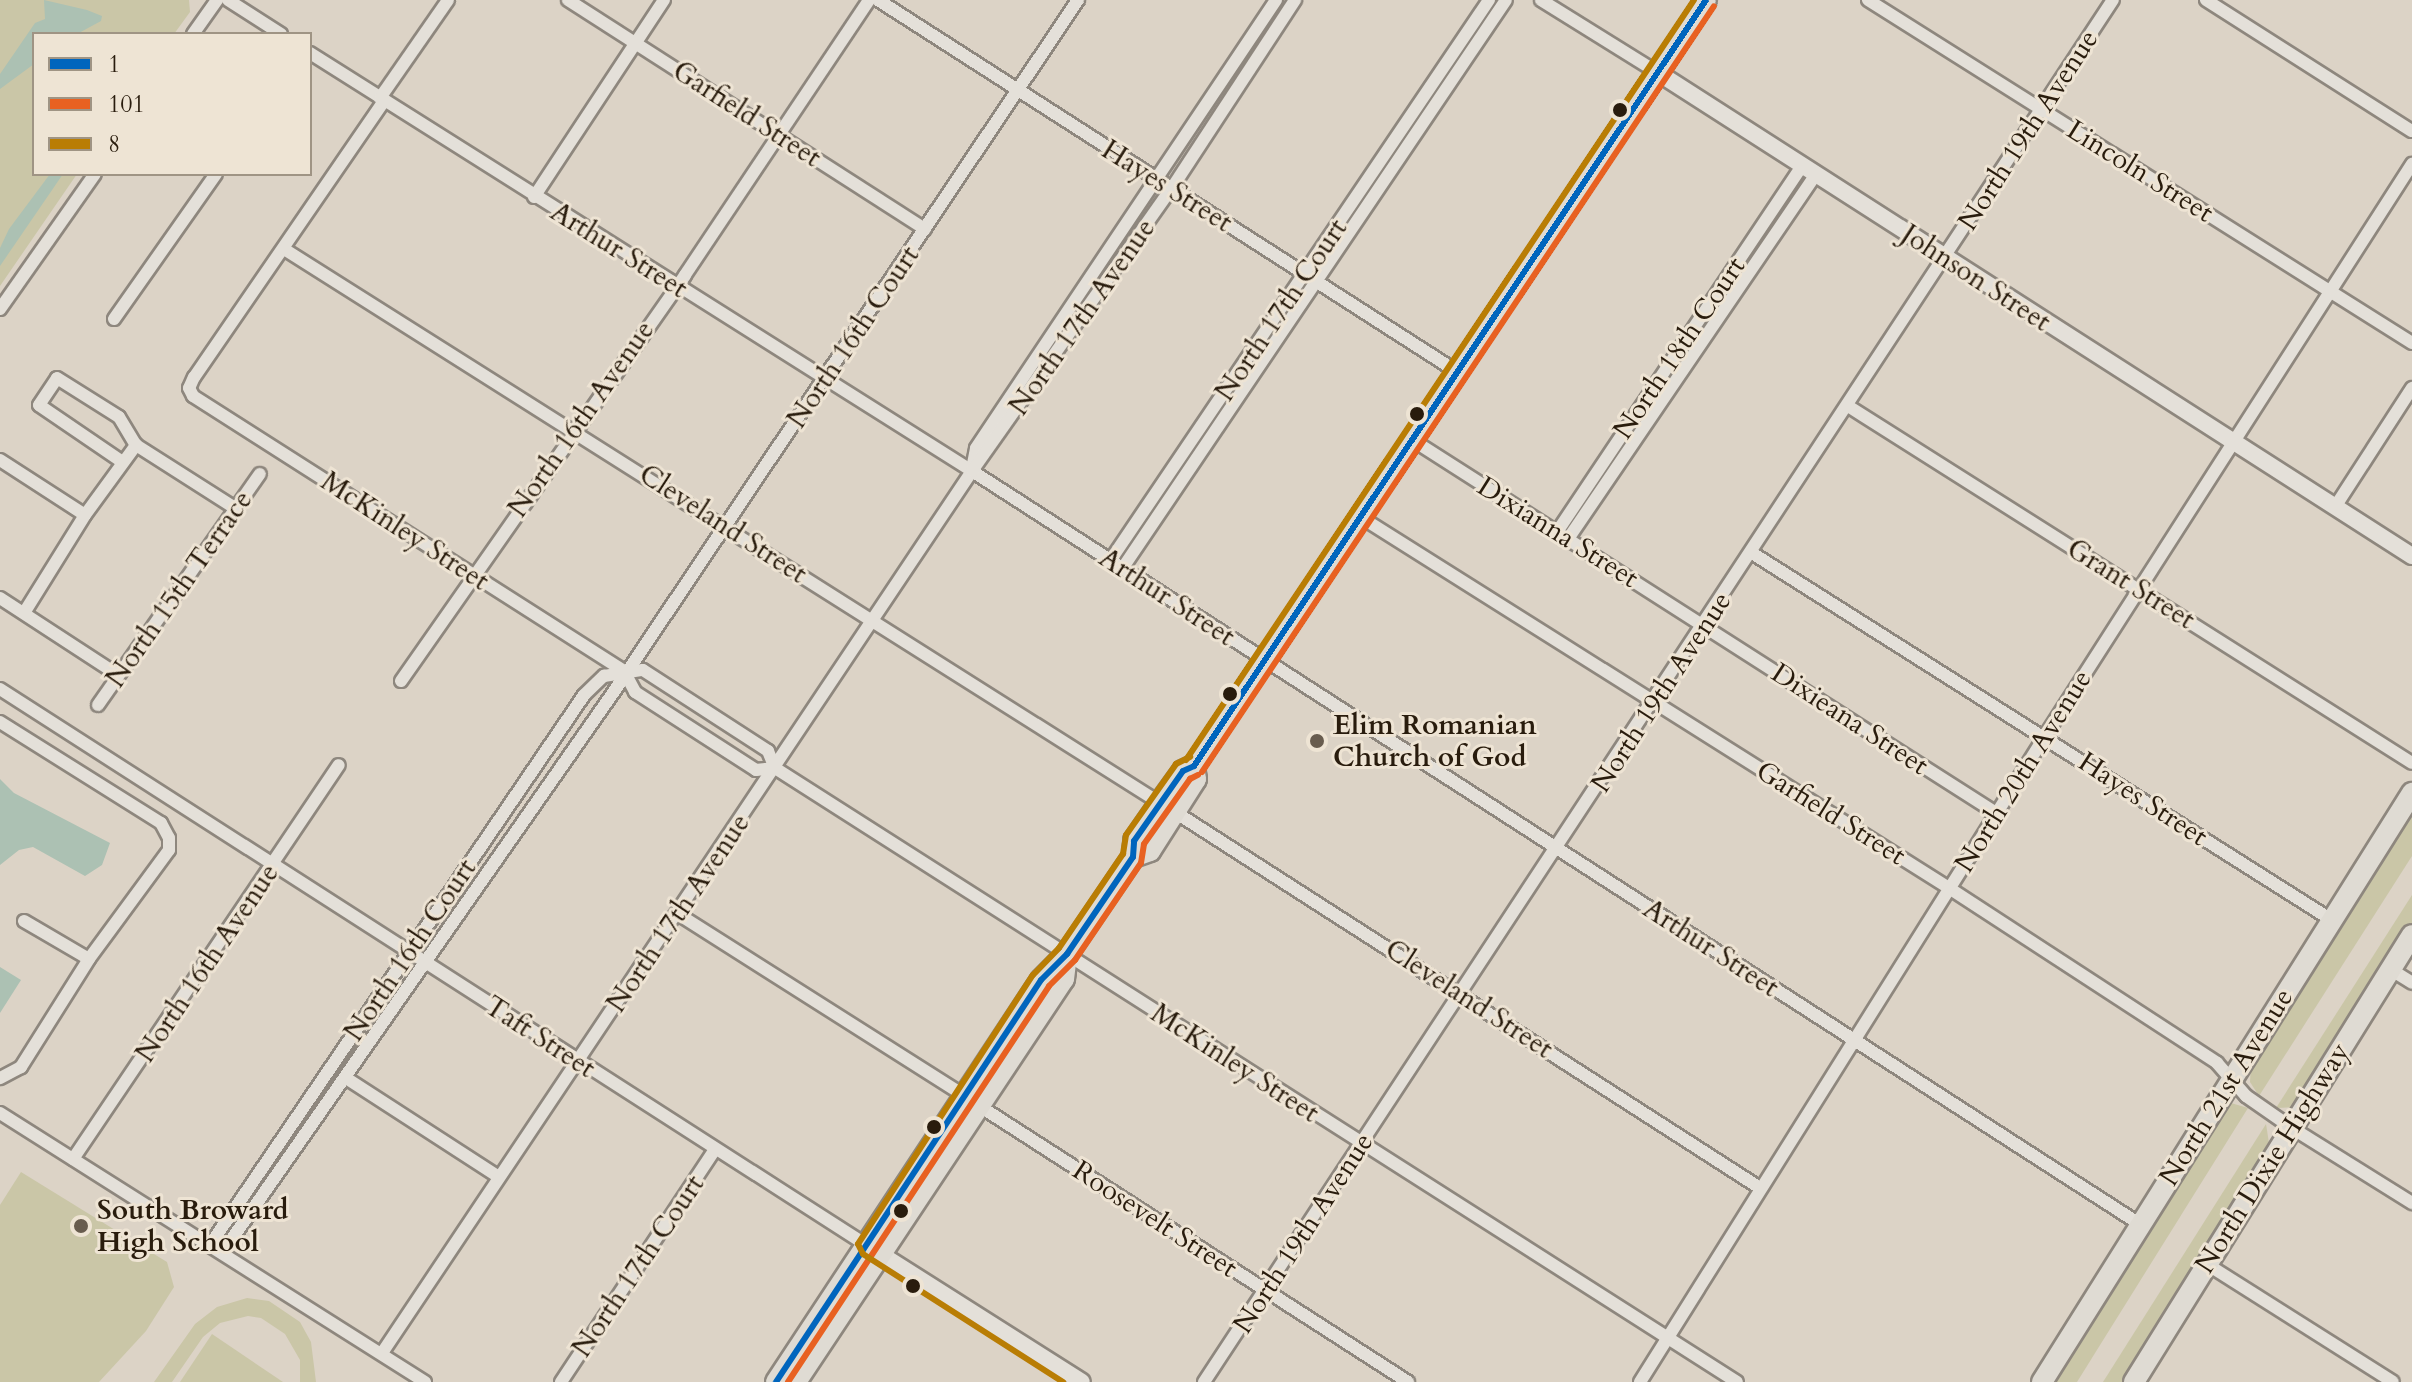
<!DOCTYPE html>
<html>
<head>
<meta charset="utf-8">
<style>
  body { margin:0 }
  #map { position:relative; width:2412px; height:1382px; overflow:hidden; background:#dcd3c6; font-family:Cardo,serif }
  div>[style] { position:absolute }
  .green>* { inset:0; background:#cac6a7 }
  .water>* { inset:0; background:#acc1b3 }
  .roads { filter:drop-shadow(2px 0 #8e877e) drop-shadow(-2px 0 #8e877e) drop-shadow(0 2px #8e877e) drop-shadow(0 -2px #8e877e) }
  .minor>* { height:12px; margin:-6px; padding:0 6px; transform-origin:6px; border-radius:6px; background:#e4e0d9 }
  .tertiary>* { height:16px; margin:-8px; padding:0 8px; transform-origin:8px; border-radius:8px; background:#e4e0d9 }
  .primary>* { height:20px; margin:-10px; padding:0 10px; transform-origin:10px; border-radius:10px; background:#dfdbd3 }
  .bus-1>* { height:6px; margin:-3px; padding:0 3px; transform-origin:3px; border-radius:3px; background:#0065bd }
  .bus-2>* { height:6px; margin:-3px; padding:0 3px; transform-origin:3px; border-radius:3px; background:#e86121 }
  .bus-3>* { height:6px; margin:-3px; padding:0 3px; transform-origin:3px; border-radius:3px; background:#b97d04 }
  .dots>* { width:22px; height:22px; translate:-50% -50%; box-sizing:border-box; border:4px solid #eee4d4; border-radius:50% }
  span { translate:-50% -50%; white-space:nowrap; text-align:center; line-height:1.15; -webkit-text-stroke:6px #eee4d4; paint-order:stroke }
  .street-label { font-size:28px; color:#291c0d }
  .poi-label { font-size:28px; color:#291c0d; font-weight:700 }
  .left { translate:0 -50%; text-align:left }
  .legend { position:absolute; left:32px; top:32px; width:280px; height:144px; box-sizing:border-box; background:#eee4d4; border:2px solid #9f9484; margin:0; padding:10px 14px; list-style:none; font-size:24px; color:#291c0d }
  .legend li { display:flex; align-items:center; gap:16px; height:40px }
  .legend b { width:40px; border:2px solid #9f9484 }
</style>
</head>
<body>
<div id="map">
  <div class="green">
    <i style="clip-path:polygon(0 0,189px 0,190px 12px,174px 34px,34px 34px,34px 174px,77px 174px,0 286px)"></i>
    <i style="clip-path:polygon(2412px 808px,2412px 856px,2259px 1096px,2250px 1082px,2251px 1064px)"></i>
    <i style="clip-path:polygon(2412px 895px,2412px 925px,2298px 1107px,2276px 1108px)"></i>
    <i style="clip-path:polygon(2231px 1103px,2248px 1108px,2077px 1382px,2051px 1382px)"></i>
    <i style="clip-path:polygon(2266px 1124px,2269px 1143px,2208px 1250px,2124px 1382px,2103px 1382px)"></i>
    <i style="clip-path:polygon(21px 1172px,167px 1262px,174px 1287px,146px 1331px,99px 1382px,0 1382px,0 1205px)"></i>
    <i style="clip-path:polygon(247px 1298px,269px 1301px,300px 1322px,311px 1342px,316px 1382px,300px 1382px,300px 1360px,285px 1334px,261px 1318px,248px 1316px,220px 1323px,203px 1337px,172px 1382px,154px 1382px,195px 1324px,217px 1307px)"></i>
    <i style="clip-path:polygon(212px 1334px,283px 1382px,180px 1382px)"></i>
  </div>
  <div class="water">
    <i style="clip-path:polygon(44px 0,87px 10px,102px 16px,101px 21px,77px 34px,34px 34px,34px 64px,0 89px,0 74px,35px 23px,45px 19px)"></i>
    <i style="clip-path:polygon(50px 174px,63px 174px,0 266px,0 248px,9px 229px)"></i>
    <i style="clip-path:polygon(0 779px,14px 793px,110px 843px,102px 865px,85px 876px,33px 847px,19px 850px,0 865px)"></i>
    <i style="clip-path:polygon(0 967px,21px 980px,0 1013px)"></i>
  </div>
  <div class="roads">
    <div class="minor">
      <i style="left:228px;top:0;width:63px;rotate:32.7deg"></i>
      <i style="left:568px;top:0;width:424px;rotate:32.7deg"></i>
      <i style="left:878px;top:0;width:687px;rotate:32.7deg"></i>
      <i style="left:1541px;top:0;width:140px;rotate:31.9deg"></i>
      <i style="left:1868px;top:0;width:643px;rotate:32.23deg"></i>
      <i style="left:2206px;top:0;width:244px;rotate:32.5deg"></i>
      <i style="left:193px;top:34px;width:42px;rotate:-54.8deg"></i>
      <i style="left:310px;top:53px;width:783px;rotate:32.27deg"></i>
      <i style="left:972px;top:471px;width:1391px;rotate:32.82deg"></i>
      <i style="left:380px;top:98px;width:119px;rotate:-55.2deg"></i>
      <i style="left:384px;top:101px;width:335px;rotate:124.5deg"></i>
      <i style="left:194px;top:377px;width:12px;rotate:114deg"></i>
      <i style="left:189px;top:388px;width:9px;rotate:63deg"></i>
      <i style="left:193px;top:396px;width:511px;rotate:32.54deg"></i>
      <i style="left:624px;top:671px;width:24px;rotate:62deg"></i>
      <i style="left:635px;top:692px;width:144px;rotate:32.8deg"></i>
      <i style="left:756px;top:770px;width:19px;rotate:-6deg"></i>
      <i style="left:534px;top:197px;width:236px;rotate:-56.6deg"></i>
      <i style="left:284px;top:249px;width:1036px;rotate:32.31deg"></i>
      <i style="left:0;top:309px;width:165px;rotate:-54.9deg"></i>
      <i style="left:114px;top:319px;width:177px;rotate:-54.9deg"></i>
      <i style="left:1848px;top:406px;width:667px;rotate:32.33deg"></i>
      <i style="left:1411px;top:439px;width:694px;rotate:32.59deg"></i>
      <i style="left:136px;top:445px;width:117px;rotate:32.5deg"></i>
      <i style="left:0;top:460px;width:101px;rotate:32.9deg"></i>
      <i style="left:121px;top:461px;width:99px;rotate:-145.7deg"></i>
      <i style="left:39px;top:405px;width:32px;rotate:-56deg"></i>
      <i style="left:57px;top:378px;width:73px;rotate:32.2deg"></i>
      <i style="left:119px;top:417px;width:33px;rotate:59deg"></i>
      <i style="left:972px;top:469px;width:21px;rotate:-79deg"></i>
      <i style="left:976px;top:448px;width:539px;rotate:-56.19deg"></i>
      <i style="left:2335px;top:507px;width:142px;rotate:-57.1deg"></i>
      <i style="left:1359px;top:516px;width:697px;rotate:32.23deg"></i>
      <i style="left:1949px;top:888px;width:320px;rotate:33.1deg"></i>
      <i style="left:2217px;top:1063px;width:44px;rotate:48.7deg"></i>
      <i style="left:2246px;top:1096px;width:56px;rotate:34.8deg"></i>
      <i style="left:2292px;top:1128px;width:142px;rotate:32deg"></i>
      <i style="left:1557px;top:532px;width:442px;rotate:-56.2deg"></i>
      <i style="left:1568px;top:539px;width:441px;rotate:-55.8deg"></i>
      <i style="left:1752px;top:553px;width:684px;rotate:32.34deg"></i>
      <i style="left:1110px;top:561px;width:677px;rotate:-55.96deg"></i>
      <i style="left:1122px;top:569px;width:686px;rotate:-55.99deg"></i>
      <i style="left:0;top:598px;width:141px;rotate:33.1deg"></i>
      <i style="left:24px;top:613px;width:115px;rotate:-58.1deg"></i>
      <i style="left:85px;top:515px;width:87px;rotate:-53.9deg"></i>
      <i style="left:401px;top:681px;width:495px;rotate:-55deg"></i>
      <i style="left:685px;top:275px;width:331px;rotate:-56.2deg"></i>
      <i style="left:0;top:689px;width:1031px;rotate:32.69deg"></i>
      <i style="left:98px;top:705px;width:282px;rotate:-55deg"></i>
      <i style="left:0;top:722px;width:190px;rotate:32.1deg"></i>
      <i style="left:161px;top:823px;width:17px;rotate:62deg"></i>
      <i style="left:169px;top:838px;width:12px;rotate:90deg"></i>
      <i style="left:169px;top:850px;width:135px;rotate:126.3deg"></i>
      <i style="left:89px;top:959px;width:128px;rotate:122.2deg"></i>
      <i style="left:21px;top:1067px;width:24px;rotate:152deg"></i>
      <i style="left:1175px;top:812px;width:695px;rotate:32.73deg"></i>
      <i style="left:678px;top:914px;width:340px;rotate:32.4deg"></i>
      <i style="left:24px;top:921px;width:75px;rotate:30.3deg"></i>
      <i style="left:2390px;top:969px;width:26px;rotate:32deg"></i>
      <i style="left:346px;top:1078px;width:182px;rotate:32.9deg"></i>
      <i style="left:981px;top:1107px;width:508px;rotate:32.78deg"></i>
      <i style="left:0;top:1113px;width:503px;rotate:32.33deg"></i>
      <i style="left:73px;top:1159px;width:475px;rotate:-56deg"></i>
      <i style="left:210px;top:1245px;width:665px;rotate:-55.78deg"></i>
      <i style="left:584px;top:695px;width:28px;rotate:-44deg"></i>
      <i style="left:604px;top:676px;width:39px;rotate:-9deg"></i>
      <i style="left:643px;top:670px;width:149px;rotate:32.9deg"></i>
      <i style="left:768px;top:751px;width:18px;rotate:68deg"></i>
      <i style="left:775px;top:768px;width:1141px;rotate:32.55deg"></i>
      <i style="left:222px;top:1253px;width:687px;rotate:-55.08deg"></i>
      <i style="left:615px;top:690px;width:831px;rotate:-56.14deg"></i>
      <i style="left:2205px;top:1263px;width:222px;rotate:32.3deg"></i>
      <i style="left:382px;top:1353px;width:1061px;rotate:-56.22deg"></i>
      <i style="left:972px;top:471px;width:347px;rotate:-54.8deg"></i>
      <i style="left:1172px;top:188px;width:225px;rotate:-56.8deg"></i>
      <i style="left:561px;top:1382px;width:279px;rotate:-56.5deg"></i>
      <i style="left:1204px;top:1382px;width:1654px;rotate:-56.67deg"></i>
      <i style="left:1640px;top:1382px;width:762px;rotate:-57.91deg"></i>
      <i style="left:2045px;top:736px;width:680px;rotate:-57.32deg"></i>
    </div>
    <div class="tertiary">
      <i style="left:1660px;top:74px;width:893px;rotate:32.66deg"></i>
      <i style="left:874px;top:1250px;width:246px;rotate:32.4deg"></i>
    </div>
    <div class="primary">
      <i style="left:1194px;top:766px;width:921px;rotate:-56.24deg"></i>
      <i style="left:1133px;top:857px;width:18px;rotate:-19deg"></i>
      <i style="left:1150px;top:851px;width:85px;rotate:-57.4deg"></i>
      <i style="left:1196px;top:779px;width:13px;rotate:-99deg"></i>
      <i style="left:776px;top:1382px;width:481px;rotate:-56.6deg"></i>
      <i style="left:1041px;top:980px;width:37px;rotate:-45deg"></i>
      <i style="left:1067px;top:954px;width:117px;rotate:-55.8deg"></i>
      <i style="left:1133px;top:857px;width:16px;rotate:-86deg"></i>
      <i style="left:1134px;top:841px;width:46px;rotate:-55.6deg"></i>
      <i style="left:1160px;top:803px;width:39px;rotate:-54deg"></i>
      <i style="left:1183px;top:771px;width:12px;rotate:-24deg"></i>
      <i style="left:796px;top:1382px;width:484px;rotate:-56.4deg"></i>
      <i style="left:1064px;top:979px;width:25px;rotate:-83deg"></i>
      <i style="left:2042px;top:1382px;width:696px;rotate:-57.86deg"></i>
      <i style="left:2134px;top:1382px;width:526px;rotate:-58.12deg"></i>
    </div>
  </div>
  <div class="bus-1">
    <i style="left:1194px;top:766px;width:921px;rotate:-56.24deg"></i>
    <i style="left:776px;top:1382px;width:481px;rotate:-56.6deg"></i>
    <i style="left:1041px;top:980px;width:37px;rotate:-45deg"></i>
    <i style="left:1067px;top:954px;width:117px;rotate:-55.8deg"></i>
    <i style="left:1133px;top:857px;width:16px;rotate:-86deg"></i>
    <i style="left:1134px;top:841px;width:85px;rotate:-55deg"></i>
    <i style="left:1183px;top:771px;width:12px;rotate:-24deg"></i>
  </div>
  <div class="bus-2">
    <i style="left:1202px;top:772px;width:921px;rotate:-56.24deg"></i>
    <i style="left:788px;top:1382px;width:474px;rotate:-56.6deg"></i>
    <i style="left:1049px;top:986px;width:37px;rotate:-45deg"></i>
    <i style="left:1075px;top:960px;width:117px;rotate:-55.8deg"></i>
    <i style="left:1141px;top:863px;width:19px;rotate:-81deg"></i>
    <i style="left:1144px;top:844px;width:80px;rotate:-54.7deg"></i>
    <i style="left:1190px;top:779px;width:9px;rotate:-27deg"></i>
  </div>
  <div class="bus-3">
    <i style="left:1186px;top:760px;width:914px;rotate:-56.24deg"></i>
    <i style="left:1063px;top:1382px;width:237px;rotate:-147.4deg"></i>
    <i style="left:863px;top:1254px;width:11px;rotate:-117deg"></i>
    <i style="left:858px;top:1244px;width:321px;rotate:-57deg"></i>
    <i style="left:1033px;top:975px;width:37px;rotate:-46deg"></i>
    <i style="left:1059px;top:948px;width:114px;rotate:-55.8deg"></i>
    <i style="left:1123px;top:854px;width:19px;rotate:-81deg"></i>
    <i style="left:1126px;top:835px;width:87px;rotate:-54.8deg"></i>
    <i style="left:1176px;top:764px;width:16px;rotate:-27deg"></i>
  </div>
  <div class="dots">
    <i style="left:1620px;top:110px;background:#291c0d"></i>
    <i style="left:1417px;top:414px;background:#291c0d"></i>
    <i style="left:1230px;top:694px;background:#291c0d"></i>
    <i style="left:1317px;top:741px;background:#685c4e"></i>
    <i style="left:934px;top:1127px;background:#291c0d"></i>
    <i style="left:901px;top:1211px;background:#291c0d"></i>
    <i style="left:81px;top:1226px;background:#685c4e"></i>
    <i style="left:913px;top:1286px;background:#291c0d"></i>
  </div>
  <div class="street-label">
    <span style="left:747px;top:114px;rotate:33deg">Garfield Street</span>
    <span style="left:2028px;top:130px;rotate:-57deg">North 19th Avenue</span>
    <span style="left:2140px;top:171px;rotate:32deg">Lincoln Street</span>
    <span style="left:1167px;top:186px;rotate:32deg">Hayes Street</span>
    <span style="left:619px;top:250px;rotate:32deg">Arthur Street</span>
    <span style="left:1976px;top:278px;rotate:33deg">Johnson Street</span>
    <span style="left:1281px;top:310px;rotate:-56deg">North 17th Court</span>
    <span style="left:1082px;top:317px;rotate:-55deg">North 17th Avenue</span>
    <span style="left:853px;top:337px;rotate:-56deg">North 16th Court</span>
    <span style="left:1679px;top:348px;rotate:-56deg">North 18th Court</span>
    <span style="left:581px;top:419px;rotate:-55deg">North 16th Avenue</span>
    <span style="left:723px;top:524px;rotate:33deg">Cleveland Street</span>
    <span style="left:405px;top:531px;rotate:33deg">McKinley Street</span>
    <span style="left:1558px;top:532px;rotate:32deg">Dixianna Street</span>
    <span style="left:2131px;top:584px;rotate:32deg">Grant Street</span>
    <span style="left:179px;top:589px;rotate:-55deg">North 15th Terrace</span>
    <span style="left:1167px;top:597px;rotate:33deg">Arthur Street</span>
    <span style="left:1661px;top:692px;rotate:-57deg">North 19th Avenue</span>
    <span style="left:1850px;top:719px;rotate:33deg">Dixieana Street</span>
    <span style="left:2023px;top:771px;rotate:-58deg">North 20th Avenue</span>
    <span style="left:2143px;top:799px;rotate:33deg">Hayes Street</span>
    <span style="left:1831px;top:813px;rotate:32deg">Garfield Street</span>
    <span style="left:678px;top:913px;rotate:-56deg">North 17th Avenue</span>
    <span style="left:1711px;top:948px;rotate:33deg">Arthur Street</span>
    <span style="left:410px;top:950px;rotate:-56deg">North 16th Court</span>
    <span style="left:207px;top:963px;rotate:-56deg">North 16th Avenue</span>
    <span style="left:1469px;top:999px;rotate:33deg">Cleveland Street</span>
    <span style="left:540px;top:1037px;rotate:33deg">Taft Street</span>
    <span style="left:1235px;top:1063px;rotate:33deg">McKinley Street</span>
    <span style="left:2226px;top:1087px;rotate:-58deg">North 21st Avenue</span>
    <span style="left:2272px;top:1158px;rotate:-58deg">North Dixie Highway</span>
    <span style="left:1155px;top:1219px;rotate:33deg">Roosevelt Street</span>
    <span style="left:1303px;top:1233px;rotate:-57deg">North 19th Avenue</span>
    <span style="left:638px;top:1266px;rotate:-56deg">North 17th Court</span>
  </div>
  <div class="poi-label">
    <span class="left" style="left:1333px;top:741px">Elim Romanian<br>Church of God</span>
    <span class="left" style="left:97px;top:1226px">South Broward<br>High School</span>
  </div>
  <ul class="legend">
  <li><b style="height:10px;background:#0065bd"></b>1</li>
  <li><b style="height:10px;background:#e86121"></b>101</li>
  <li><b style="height:10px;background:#b97d04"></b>8</li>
  </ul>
</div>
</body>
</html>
